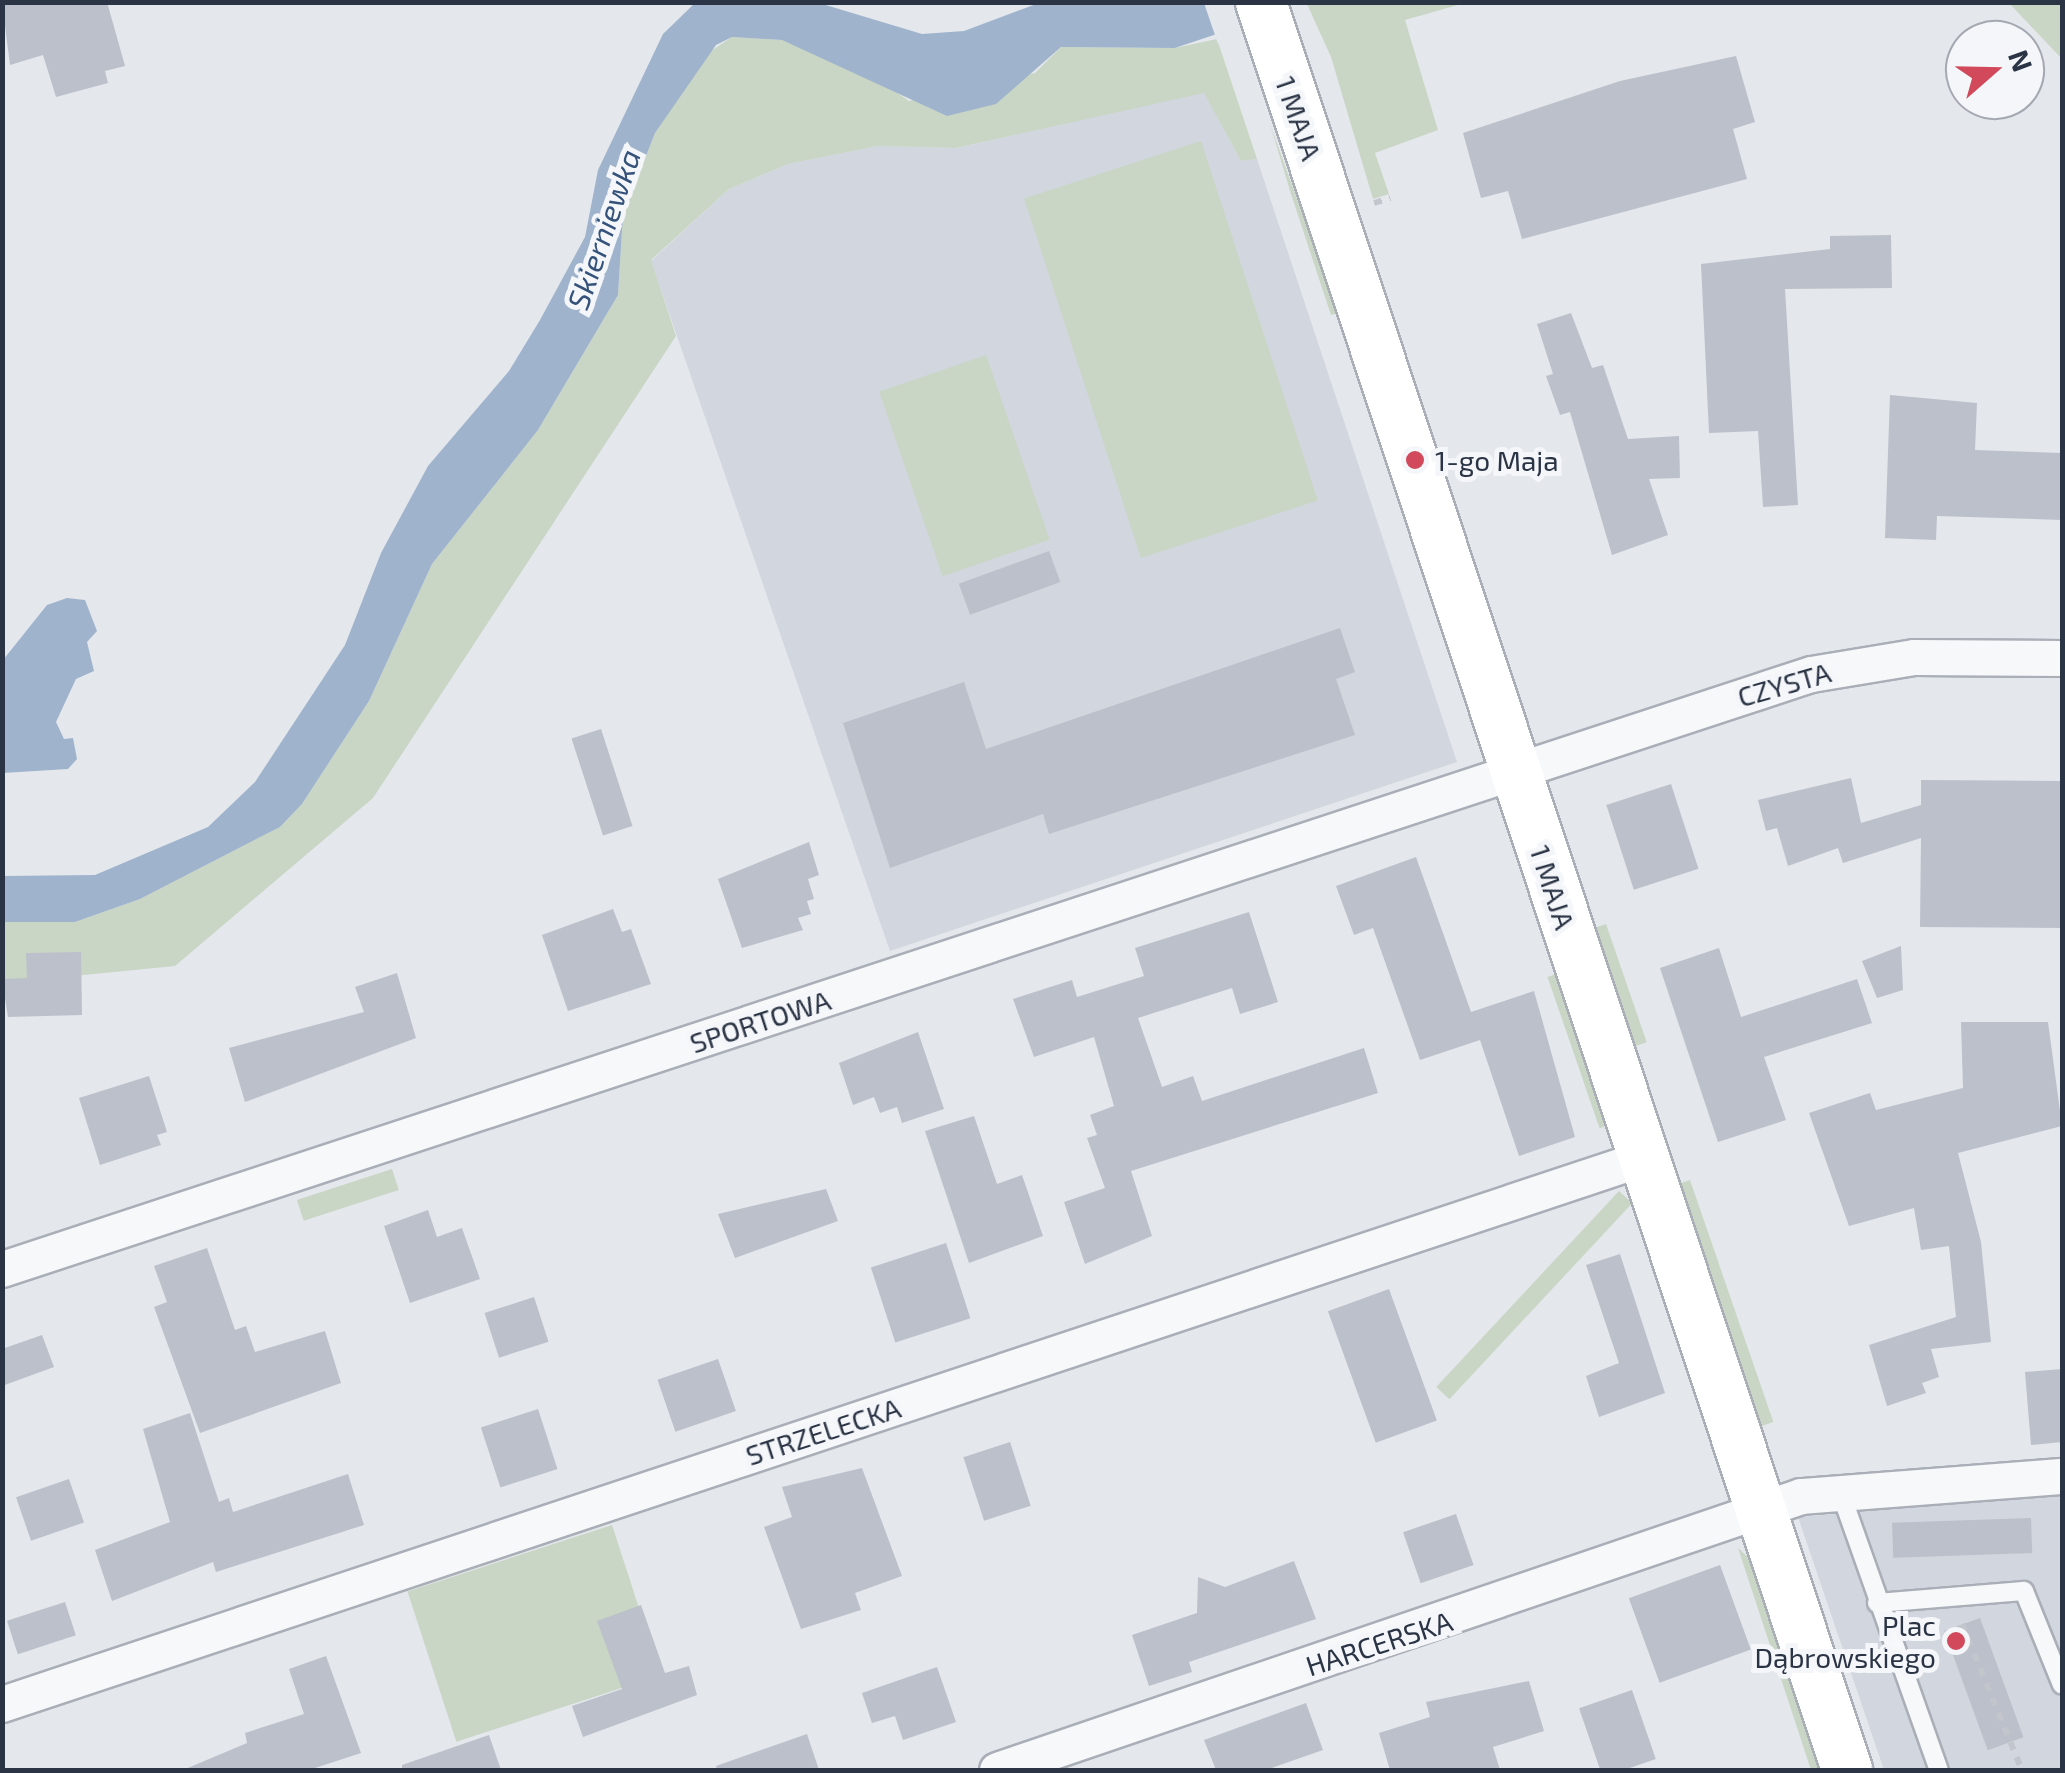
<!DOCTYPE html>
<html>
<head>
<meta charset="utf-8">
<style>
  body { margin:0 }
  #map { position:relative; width:2065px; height:1773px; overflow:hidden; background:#e4e7ec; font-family:"Exo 2",sans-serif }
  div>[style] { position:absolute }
  .built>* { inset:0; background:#d2d6de }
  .green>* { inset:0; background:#c9d6c5; transform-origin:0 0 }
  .water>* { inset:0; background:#9fb4cc }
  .pier>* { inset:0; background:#e4e7ec }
  .building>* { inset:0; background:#bbc0ca; transform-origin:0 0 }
  .path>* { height:6px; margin-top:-3px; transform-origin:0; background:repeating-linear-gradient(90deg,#c2c5cb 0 8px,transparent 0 16px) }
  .roads { filter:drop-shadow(2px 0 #a9aeb7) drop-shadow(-2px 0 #a9aeb7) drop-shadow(0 2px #a9aeb7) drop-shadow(0 -2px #a9aeb7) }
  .service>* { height:18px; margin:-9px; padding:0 9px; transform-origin:9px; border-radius:9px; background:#f7f8fa }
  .minor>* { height:35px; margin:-17.5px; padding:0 17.5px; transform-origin:17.5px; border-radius:17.5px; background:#f7f8fa }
  .secondary>* { height:50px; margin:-25px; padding:0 25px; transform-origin:25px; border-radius:25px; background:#fff }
  .dots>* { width:28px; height:28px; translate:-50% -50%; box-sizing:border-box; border:5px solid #f4f6f9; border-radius:50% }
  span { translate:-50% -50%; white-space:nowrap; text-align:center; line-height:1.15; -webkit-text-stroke:10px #f4f6f9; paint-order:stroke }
  .street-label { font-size:28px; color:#2b3445 }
  .poi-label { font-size:28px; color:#2b3445 }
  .left { translate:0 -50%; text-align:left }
  .right { translate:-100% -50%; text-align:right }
  .water-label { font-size:30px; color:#34527a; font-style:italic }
  .frame { position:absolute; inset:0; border:5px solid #2b3445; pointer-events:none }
  .north { position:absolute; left:1945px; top:20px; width:100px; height:100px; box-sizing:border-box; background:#f4f6f9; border:2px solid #a4a8b1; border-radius:50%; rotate:70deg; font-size:28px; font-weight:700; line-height:40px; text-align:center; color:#2b3445 }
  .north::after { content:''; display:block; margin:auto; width:35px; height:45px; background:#d1495b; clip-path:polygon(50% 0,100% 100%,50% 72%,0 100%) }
</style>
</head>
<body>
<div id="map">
  <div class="built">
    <i style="clip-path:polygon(1204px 92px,1241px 161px,1257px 159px,1457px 762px,890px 951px,651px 261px,729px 189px,788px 164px,878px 146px,957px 148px)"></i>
    <i style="clip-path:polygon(2062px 1495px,2062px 1770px,1884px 1770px,1798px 1517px)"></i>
  </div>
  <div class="green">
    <i style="clip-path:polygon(1465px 3px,1405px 20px,1438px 130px,1375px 153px,1389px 194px,1373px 199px,1331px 57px,1307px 4px)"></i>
    <i style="clip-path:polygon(2009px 3px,2062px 3px,2062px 59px)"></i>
    <i style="clip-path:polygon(732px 37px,782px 40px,873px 76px,909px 101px,1035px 73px,1061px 47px,1175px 48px,1217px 39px,1257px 159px,1241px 161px,1204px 93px,956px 148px,878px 146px,788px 164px,729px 189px,651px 260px,676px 336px,373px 798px,175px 966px,3px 983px,2px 922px,75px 922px,140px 899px,280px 827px,302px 804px,369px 701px,432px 564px,538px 430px,618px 295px,623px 215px,655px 133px,702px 57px)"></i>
    <i style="clip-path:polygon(1270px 124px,1338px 313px,1331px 315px,1291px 194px)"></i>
    <i style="left:1201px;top:141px;width:378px;height:186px;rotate:72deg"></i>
    <i style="left:986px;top:355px;width:195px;height:113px;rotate:71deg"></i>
    <i style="left:1606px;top:924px;width:125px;height:14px;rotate:71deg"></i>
    <i style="left:1556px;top:974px;width:160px;height:9px;rotate:71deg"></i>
    <i style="left:392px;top:1169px;width:22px;height:100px;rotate:72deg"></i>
    <i style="left:1690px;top:1180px;width:256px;height:15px;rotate:71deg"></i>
    <i style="left:1619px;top:1191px;width:18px;height:268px;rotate:43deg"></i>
    <i style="left:612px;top:1525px;width:158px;height:215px;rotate:72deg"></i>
    <i style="clip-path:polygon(1738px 1548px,1750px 1559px,1822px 1770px,1811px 1770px)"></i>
  </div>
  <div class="water">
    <i style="clip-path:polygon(695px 3px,819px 3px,922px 34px,964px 31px,1039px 3px,1309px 3px,1175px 48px,1061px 47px,996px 104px,947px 116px,782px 40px,732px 37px,716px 45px,655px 133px,623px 215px,618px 295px,538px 430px,432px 564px,369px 701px,302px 804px,280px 827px,140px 899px,75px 922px,3px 922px,2px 876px,95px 875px,208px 827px,255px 782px,345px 645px,381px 553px,428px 466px,509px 371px,540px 320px,585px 237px,598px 170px,663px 34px)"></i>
    <i style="clip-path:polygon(67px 598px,85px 600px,97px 631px,87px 642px,94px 671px,76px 679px,56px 722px,64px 739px,73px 738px,77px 759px,68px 769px,3px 773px,3px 660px,47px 605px)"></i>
  </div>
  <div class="pier">
    <i style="clip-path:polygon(1204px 3px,1306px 3px,1308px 8px,1218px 44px)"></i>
  </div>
  <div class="building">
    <i style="clip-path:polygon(2px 2px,107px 2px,125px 66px,105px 71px,108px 83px,56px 97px,43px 55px,10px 65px)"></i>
    <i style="clip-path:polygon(1736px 56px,1755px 122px,1733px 129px,1747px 179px,1522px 239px,1508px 191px,1481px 198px,1463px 133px,1620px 81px)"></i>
    <i style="clip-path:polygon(1891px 235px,1892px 288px,1785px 289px,1798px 505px,1763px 507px,1758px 431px,1709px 433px,1701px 264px,1830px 249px,1830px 236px)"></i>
    <i style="clip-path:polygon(1571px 313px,1592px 368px,1603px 365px,1628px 439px,1679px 436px,1680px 478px,1649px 479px,1668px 535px,1612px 555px,1570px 412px,1560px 415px,1546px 376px,1553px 374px,1537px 324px)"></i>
    <i style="clip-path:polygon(1890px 395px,1977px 403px,1975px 450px,2062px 453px,2062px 520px,1937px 516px,1936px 540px,1885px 538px)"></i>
    <i style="left:1049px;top:551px;width:33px;height:96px;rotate:70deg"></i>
    <i style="clip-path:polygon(1340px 628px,1355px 672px,1336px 679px,1355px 735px,1049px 834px,1043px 814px,890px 868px,843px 723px,964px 682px,986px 749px)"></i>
    <i style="left:601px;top:729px;width:102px;height:31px;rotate:72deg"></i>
    <i style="clip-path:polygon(1851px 778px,1861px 823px,1921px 805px,1921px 780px,2062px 781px,2062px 928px,1920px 927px,1921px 838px,1843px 863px,1838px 848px,1788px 866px,1777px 828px,1766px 831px,1758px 800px)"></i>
    <i style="left:1671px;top:784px;width:89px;height:68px;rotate:72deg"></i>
    <i style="clip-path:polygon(809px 842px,819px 875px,808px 879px,814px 899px,807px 901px,811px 914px,798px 918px,803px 930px,742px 948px,718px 879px)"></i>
    <i style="clip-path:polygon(1416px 857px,1471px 1012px,1534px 991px,1575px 1137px,1519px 1156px,1480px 1040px,1420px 1060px,1373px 928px,1354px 935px,1336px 886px)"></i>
    <i style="clip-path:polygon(613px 909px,622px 932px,631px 929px,651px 984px,568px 1011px,542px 935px)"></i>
    <i style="clip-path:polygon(1249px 912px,1278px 1002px,1240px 1014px,1232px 988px,1138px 1018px,1162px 1087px,1193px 1076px,1202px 1101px,1364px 1048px,1378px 1093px,1131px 1171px,1152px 1236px,1085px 1264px,1064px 1202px,1105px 1188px,1087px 1138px,1097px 1135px,1090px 1115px,1114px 1106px,1094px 1037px,1034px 1057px,1013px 999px,1072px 980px,1077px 997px,1144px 976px,1135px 948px)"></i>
    <i style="clip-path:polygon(1901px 946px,1903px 990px,1877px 998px,1862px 961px)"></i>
    <i style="clip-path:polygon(1719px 948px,1741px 1017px,1857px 979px,1872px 1023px,1764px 1057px,1786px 1120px,1718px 1142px,1660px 968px)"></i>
    <i style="clip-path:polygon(81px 952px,82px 1015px,8px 1017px,2px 979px,27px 978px,26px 953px)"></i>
    <i style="clip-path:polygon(397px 973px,416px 1038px,245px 1102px,229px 1048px,364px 1012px,355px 987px)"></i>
    <i style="clip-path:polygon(1961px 1022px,2048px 1022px,2062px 1126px,1958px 1153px,1981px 1242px,1991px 1342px,1931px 1349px,1939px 1377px,1922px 1383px,1926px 1393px,1887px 1406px,1869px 1345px,1956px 1317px,1949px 1246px,1921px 1250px,1914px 1208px,1849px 1226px,1809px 1113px,1870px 1093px,1876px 1110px,1963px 1088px)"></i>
    <i style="clip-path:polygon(918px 1032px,944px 1109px,902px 1123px,897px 1107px,880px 1113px,874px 1097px,853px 1105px,839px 1063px)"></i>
    <i style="clip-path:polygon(149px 1076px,167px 1132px,157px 1135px,161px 1145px,100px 1165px,79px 1098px)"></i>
    <i style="clip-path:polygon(974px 1116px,997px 1184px,1022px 1175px,1043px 1236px,969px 1263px,925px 1131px)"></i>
    <i style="clip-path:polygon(826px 1189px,838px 1221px,735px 1258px,718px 1214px)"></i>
    <i style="clip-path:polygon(428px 1210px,437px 1237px,462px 1228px,480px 1279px,410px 1303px,384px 1226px)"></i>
    <i style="left:946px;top:1243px;width:79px;height:79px;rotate:72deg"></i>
    <i style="clip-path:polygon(207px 1248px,235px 1330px,246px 1326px,255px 1352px,325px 1331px,341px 1383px,200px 1433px,154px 1307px,167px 1302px,154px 1266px)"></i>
    <i style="clip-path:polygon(1620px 1254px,1665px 1393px,1599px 1417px,1586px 1376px,1619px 1363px,1586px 1265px)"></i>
    <i style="left:1389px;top:1289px;width:140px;height:65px;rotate:70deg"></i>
    <i style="left:534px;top:1297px;width:47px;height:52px;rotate:72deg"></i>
    <i style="clip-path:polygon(42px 1335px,54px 1367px,2px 1386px,2px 1349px)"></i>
    <i style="left:718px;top:1359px;width:55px;height:64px;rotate:71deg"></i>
    <i style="clip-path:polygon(2062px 1369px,2062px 1442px,2031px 1445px,2025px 1372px)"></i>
    <i style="left:538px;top:1409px;width:63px;height:60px;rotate:72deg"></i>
    <i style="clip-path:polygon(190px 1413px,219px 1502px,229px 1498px,233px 1512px,348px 1474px,364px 1525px,216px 1572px,213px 1562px,112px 1601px,95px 1550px,170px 1522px,143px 1429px)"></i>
    <i style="left:1010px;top:1442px;width:67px;height:49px;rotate:72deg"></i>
    <i style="clip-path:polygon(862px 1468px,902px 1576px,855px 1593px,861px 1610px,801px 1629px,764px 1527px,792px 1517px,782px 1487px)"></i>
    <i style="left:69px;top:1479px;width:46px;height:56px;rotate:71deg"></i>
    <i style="left:1456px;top:1514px;width:54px;height:56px;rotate:71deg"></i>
    <i style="left:2031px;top:1518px;width:35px;height:139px;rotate:88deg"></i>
    <i style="clip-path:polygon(1294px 1561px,1316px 1619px,1189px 1662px,1192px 1672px,1149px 1686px,1132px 1635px,1197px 1613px,1198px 1577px,1225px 1587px)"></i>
    <i style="left:1720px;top:1565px;width:90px;height:97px;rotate:70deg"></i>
    <i style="left:65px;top:1602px;width:35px;height:61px;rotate:72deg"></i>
    <i style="clip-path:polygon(641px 1605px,665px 1673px,689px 1666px,697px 1695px,583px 1737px,572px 1706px,622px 1689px,597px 1621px)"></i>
    <i style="left:1980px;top:1618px;width:127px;height:38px;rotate:70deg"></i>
    <i style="clip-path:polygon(326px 1656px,361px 1753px,309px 1770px,183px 1770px,247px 1743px,245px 1733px,304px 1714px,289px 1669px)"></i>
    <i style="clip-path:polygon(937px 1667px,956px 1722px,903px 1740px,895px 1716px,872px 1723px,862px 1693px)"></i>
    <i style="clip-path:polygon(1529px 1681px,1544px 1731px,1493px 1747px,1500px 1770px,1390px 1770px,1379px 1733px,1430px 1717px,1426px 1702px)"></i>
    <i style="left:1632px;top:1690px;width:73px;height:56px;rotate:71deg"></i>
    <i style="clip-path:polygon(1306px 1703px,1323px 1750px,1266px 1770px,1216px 1770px,1204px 1740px)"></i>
    <i style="clip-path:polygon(807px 1734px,819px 1770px,717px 1770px,716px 1766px)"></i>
    <i style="clip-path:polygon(489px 1735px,501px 1770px,402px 1770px,402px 1765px)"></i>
  </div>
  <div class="path">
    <i style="left:1374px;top:203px;width:17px;rotate:-17deg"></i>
    <i style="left:1962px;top:1624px;width:158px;rotate:67.7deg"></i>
  </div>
  <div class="roads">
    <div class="service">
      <i style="left:1840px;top:1491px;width:296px;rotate:70.5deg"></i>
      <i style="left:1877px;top:1603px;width:147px;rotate:-4.7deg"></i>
      <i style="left:2024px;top:1591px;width:101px;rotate:68deg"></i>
    </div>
    <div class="minor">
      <i style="left:2px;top:1269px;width:1904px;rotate:-18.21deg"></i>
      <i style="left:1811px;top:674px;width:104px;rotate:-9.4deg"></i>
      <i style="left:1914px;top:657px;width:148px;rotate:0.4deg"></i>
      <i style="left:2px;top:1704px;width:1729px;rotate:-18.4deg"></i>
      <i style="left:997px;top:1770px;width:849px;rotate:-18.82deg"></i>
      <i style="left:1801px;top:1496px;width:262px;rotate:-4.4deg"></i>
    </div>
    <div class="secondary">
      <i style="left:1261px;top:2px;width:1863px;rotate:71.66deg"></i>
    </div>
  </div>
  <div class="dots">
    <i style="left:1415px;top:460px;background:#d1495b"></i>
    <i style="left:1956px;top:1641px;background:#d1495b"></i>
  </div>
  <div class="street-label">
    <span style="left:1299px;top:118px;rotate:71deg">1 MAJA</span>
    <span style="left:1784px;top:684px;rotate:-16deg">CZYSTA</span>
    <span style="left:1553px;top:887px;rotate:72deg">1 MAJA</span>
    <span style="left:760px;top:1021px;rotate:-18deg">SPORTOWA</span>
    <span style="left:823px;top:1431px;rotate:-18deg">STRZELECKA</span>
    <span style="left:1379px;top:1643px;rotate:-18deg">HARCERSKA</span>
  </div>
  <div class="poi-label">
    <span class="left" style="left:1435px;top:460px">1-go Maja</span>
    <span class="right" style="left:1936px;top:1641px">Plac<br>Dąbrowskiego</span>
  </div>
  <div class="water-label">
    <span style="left:603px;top:229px;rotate:-71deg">Skierniewka</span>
  </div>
  <div class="frame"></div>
  <div class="north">N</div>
</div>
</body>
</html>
